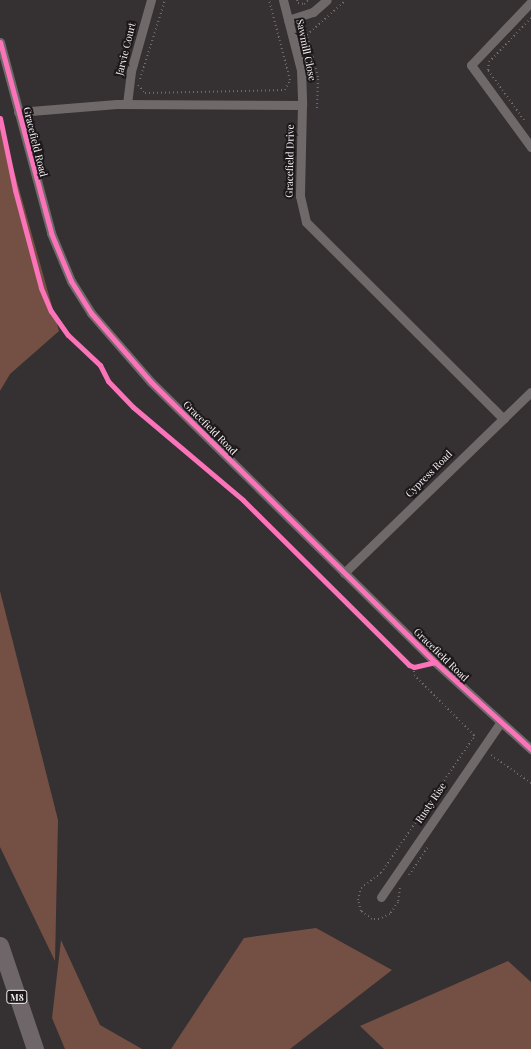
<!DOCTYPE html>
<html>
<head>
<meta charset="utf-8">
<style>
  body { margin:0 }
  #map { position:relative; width:531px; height:1049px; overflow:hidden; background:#353133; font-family:"Playfair Display",serif }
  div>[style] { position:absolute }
  .forest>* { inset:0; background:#745044 }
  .path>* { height:2px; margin-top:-1px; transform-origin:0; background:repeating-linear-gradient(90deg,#706c6d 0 1px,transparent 0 4px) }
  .street>* { height:9px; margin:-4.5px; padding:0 4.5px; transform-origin:4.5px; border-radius:4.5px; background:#706969 }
  .highway>* { height:17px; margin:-8.5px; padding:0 8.5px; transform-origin:8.5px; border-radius:8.5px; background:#6e6668 }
  .cycleway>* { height:5px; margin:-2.5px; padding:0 2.5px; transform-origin:2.5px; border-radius:2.5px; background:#fb73b8 }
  span { translate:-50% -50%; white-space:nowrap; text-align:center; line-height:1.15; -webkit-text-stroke:4px #1c181a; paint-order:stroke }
  .shield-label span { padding:1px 3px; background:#1c181a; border:1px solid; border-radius:3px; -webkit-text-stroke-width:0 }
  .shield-label { font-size:9px; color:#f8f3f6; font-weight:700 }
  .street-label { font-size:10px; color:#f8f3f6 }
</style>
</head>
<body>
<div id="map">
  <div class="forest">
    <i style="clip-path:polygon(0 121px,59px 331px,10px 374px,0 391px)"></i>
    <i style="clip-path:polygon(0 591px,58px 820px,55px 961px,0 847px)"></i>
    <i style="clip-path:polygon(316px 928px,392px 970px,290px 1049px,171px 1049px,244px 938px)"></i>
    <i style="clip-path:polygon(61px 940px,100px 1025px,142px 1049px,65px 1049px,52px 1018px)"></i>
    <i style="clip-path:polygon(508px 961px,531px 982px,531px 1049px,384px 1049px,360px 1026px)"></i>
  </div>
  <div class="path">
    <i style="left:297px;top:0;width:3px;rotate:72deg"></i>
    <i style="left:298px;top:3px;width:6px;rotate:9deg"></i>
    <i style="left:304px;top:4px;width:6px;rotate:-39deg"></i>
    <i style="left:140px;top:79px;width:83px;rotate:-72.4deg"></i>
    <i style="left:138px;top:85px;width:11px;rotate:49deg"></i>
    <i style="left:145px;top:93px;width:140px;rotate:-1.2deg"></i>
    <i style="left:285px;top:90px;width:11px;rotate:-63deg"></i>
    <i style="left:290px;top:80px;width:83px;rotate:-104.7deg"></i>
    <i style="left:317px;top:108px;width:31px;rotate:-88deg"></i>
    <i style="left:318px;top:77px;width:43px;rotate:-104.7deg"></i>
    <i style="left:307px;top:35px;width:52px;rotate:-41.9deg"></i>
    <i style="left:524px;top:120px;width:62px;rotate:-125.8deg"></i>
    <i style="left:488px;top:70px;width:8px;rotate:-83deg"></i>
    <i style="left:489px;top:62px;width:61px;rotate:-46.3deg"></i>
    <i style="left:414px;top:667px;width:8px;rotate:90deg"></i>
    <i style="left:414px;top:675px;width:85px;rotate:45deg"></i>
    <i style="left:474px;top:735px;width:3px;rotate:108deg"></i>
    <i style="left:473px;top:738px;width:4px;rotate:45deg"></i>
    <i style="left:491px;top:755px;width:49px;rotate:35deg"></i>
    <i style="left:409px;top:875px;width:34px;rotate:-56deg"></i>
    <i style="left:400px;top:888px;width:14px;rotate:98deg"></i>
    <i style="left:398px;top:902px;width:14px;rotate:124deg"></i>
    <i style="left:390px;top:914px;width:12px;rotate:156deg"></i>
    <i style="left:379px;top:919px;width:7px;rotate:180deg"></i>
    <i style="left:372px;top:919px;width:14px;rotate:-144deg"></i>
    <i style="left:361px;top:911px;width:11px;rotate:-105deg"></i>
    <i style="left:358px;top:900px;width:12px;rotate:-76deg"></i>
    <i style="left:361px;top:888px;width:25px;rotate:-37deg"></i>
    <i style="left:381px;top:873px;width:163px;rotate:-55.7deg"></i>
  </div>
  <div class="street">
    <i style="left:283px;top:0;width:72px;rotate:75.6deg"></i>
    <i style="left:301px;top:70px;width:35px;rotate:88deg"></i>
    <i style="left:531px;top:2px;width:87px;rotate:133.6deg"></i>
    <i style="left:471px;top:65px;width:102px;rotate:53.8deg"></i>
    <i style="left:288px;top:20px;width:26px;rotate:-18deg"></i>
    <i style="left:313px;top:12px;width:18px;rotate:-41deg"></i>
    <i style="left:0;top:42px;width:198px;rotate:75deg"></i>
    <i style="left:51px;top:233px;width:52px;rotate:67.4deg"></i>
    <i style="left:71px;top:281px;width:38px;rotate:58deg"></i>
    <i style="left:91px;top:313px;width:91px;rotate:49deg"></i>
    <i style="left:151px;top:382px;width:399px;rotate:44.6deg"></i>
    <i style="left:435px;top:662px;width:130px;rotate:42.2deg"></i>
    <i style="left:127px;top:104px;width:33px;rotate:-83deg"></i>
    <i style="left:131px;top:71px;width:74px;rotate:-74.3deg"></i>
    <i style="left:18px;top:112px;width:99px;rotate:-4.6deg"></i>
    <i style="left:117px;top:104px;width:185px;rotate:0.3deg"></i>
    <i style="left:302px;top:105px;width:91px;rotate:91.3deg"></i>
    <i style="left:300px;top:196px;width:27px;rotate:77deg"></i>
    <i style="left:306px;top:222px;width:279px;rotate:44.9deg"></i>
    <i style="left:344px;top:573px;width:260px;rotate:-44.1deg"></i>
    <i style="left:381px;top:897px;width:211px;rotate:-55.6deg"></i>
  </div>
  <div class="highway">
    <i style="left:0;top:945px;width:110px;rotate:71.4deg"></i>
  </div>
  <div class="cycleway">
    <i style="left:0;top:42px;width:198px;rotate:75deg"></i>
    <i style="left:51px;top:233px;width:52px;rotate:67.4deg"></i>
    <i style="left:71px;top:281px;width:38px;rotate:58deg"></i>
    <i style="left:91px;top:313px;width:91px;rotate:49deg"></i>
    <i style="left:151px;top:382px;width:399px;rotate:44.6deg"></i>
    <i style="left:435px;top:662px;width:130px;rotate:42.2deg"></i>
    <i style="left:0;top:118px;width:74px;rotate:78.2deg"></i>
    <i style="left:15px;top:190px;width:101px;rotate:75.1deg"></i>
    <i style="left:41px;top:288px;width:25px;rotate:67deg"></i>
    <i style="left:51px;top:311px;width:29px;rotate:55deg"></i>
    <i style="left:68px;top:335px;width:44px;rotate:43.2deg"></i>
    <i style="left:100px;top:365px;width:18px;rotate:63deg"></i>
    <i style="left:108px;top:381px;width:36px;rotate:46deg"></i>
    <i style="left:133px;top:407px;width:144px;rotate:40.2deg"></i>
    <i style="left:243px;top:500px;width:234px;rotate:44.8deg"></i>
    <i style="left:409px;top:665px;width:5px;rotate:22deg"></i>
    <i style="left:414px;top:667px;width:22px;rotate:-13deg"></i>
  </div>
  <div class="shield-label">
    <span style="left:17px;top:997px">M8</span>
  </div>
  <div class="street-label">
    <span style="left:126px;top:49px;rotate:-76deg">Jarvie Court</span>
    <span style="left:306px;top:50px;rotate:78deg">Sawmill Close</span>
    <span style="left:35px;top:142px;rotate:76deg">Gracefield Road</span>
    <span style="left:290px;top:161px;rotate:-89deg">Gracefield Drive</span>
    <span style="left:210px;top:428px;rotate:45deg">Gracefield Road</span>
    <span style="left:429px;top:474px;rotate:-45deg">Cypress Road</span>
    <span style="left:441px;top:655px;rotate:44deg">Gracefield Road</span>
    <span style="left:431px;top:803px;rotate:-56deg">Rusty Rise</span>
  </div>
</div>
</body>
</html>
